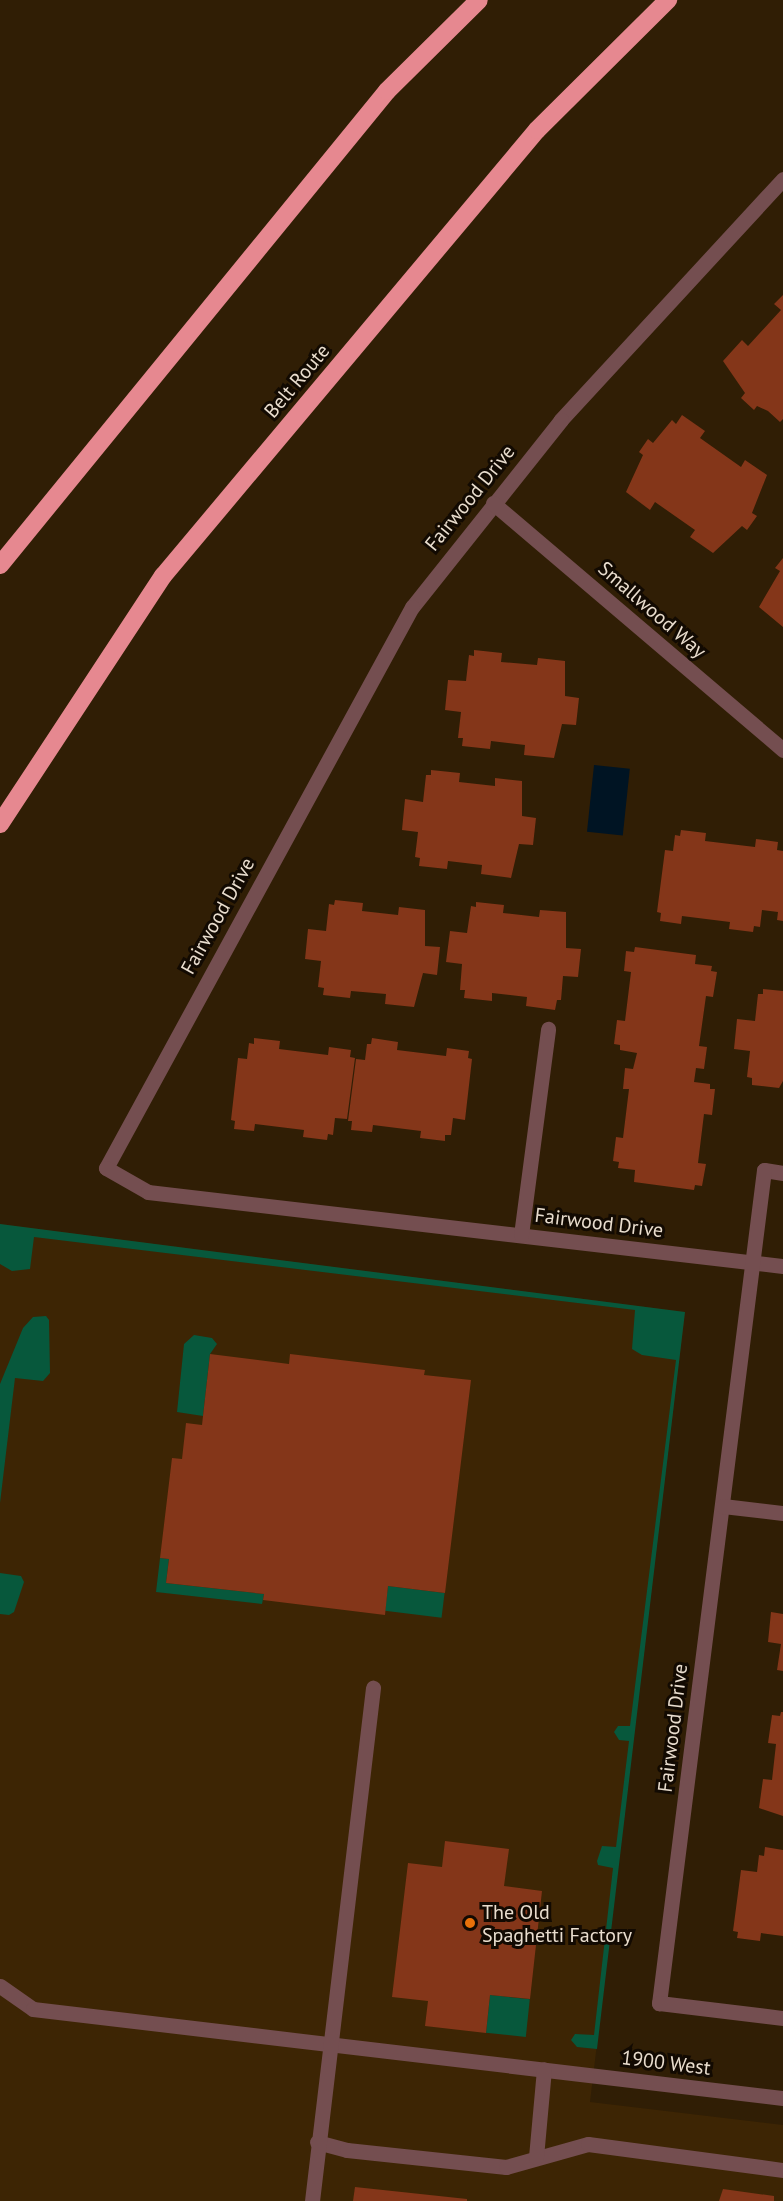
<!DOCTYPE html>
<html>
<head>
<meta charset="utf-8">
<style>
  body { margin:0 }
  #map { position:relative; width:783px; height:2201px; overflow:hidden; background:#301e05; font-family:"PT Sans",sans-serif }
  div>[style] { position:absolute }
  .built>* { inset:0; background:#3d2504 }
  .green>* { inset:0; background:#07583c; transform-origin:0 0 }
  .water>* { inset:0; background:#001423; transform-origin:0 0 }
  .building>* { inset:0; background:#843619 }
  .minor>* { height:15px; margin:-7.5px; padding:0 7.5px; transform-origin:7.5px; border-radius:7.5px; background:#744e50 }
  .highway>* { height:18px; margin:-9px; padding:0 9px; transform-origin:9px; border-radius:9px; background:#e68890 }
  .dots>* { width:16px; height:16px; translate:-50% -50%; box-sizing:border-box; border:3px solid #120a02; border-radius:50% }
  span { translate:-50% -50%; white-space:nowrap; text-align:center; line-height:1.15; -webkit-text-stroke:6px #120a02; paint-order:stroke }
  .street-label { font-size:20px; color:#e9ddce }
  .poi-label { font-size:20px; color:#e9ddce }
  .left { translate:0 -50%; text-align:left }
</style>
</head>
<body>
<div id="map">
  <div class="built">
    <i style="clip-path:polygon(0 1224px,685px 1312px,590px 2102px,783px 2125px,783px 2201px,0 2201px)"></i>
  </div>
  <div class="green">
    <i style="clip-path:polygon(0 1224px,685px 1312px,597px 2049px,577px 2047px,571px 2040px,575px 2034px,594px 2035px,613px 1868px,598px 1865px,597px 1861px,602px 1846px,616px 1847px,629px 1741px,619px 1740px,614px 1732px,618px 1726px,630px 1726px,676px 1360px,642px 1355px,632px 1349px,635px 1310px,34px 1237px,30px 1269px,12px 1271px,0 1264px)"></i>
    <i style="clip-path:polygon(46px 1316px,49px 1320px,50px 1373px,43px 1381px,15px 1378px,0 1503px,0 1384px,23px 1328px,33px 1317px)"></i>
    <i style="clip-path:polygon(194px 1335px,212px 1338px,217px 1344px,210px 1354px,203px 1416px,177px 1412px,184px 1344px)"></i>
    <i style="clip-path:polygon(160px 1558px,169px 1559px,166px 1583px,264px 1594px,262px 1604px,156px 1592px)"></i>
    <i style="clip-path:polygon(0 1573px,21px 1576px,24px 1582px,14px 1612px,9px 1615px,0 1614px)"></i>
    <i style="left:388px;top:1586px;width:57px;height:25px;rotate:7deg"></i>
    <i style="left:490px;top:1995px;width:40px;height:38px;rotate:6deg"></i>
  </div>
  <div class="water">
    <i style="left:594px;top:765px;width:36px;height:67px;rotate:6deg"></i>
  </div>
  <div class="building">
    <i style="clip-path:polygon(783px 295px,783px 419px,780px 422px,768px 411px,757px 406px,754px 410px,741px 398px,745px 393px,723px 361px,742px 340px,748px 346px,781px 310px,774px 304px)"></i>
    <i style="clip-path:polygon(682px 415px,705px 431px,700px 438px,741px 467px,745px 460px,767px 475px,752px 513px,757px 516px,747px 530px,742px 526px,713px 553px,690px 537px,695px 530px,655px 502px,650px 510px,626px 492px,643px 455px,639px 452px,648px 439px,653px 443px,672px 420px,676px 424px)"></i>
    <i style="clip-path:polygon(783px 558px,783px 627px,759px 607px,780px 571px,775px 568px)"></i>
    <i style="clip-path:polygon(474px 650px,502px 653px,501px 662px,537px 665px,538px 658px,565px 661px,565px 696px,579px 698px,576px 725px,562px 724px,554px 758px,524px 755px,525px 745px,491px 741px,490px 749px,462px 746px,463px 738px,458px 738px,461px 712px,445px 710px,448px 680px,466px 681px,469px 655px,474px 656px)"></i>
    <i style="clip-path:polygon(431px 770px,460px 773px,459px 782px,495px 786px,495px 778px,522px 781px,522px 816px,536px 818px,533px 845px,519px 844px,511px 878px,481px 874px,482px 865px,448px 861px,447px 869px,419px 866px,420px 858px,415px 857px,418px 832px,402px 830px,405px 799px,423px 802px,426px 775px,431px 775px)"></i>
    <i style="clip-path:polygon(681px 830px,706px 833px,705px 841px,755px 847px,756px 839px,778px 842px,777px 850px,783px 851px,783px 921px,777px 920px,778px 912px,762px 910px,760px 927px,754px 926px,753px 932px,729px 929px,730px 922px,682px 916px,681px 924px,660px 921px,661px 913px,657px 912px,665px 850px,673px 851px,675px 835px,680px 836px)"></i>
    <i style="clip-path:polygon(335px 900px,363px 903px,362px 911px,398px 915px,399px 907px,425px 910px,425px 946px,440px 947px,437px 975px,423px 973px,414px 1007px,385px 1004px,386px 994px,351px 991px,350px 998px,323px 995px,324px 988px,318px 987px,321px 961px,305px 959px,308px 929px,326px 931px,329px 904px,334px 905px)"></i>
    <i style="clip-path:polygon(476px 902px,504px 905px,503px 913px,539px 917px,540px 910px,566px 912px,566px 948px,581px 949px,578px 977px,563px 976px,561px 1000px,557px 1000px,555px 1010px,526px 1006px,527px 997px,492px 993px,492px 1001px,464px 998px,465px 990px,460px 990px,462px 964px,446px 962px,450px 931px,467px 933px,471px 906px,476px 907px)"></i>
    <i style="clip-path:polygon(635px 947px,696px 955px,695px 964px,712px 966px,711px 971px,717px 972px,713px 997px,706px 996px,699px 1046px,707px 1047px,704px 1069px,696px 1068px,694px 1082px,710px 1084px,710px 1089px,715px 1089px,712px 1115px,704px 1114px,698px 1163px,706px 1164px,702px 1186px,695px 1185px,694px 1190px,634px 1182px,635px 1170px,618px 1168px,619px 1162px,613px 1161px,616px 1137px,623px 1138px,629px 1089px,623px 1089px,625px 1068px,633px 1069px,637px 1053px,620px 1050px,620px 1045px,614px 1044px,617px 1020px,625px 1021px,631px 972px,624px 971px,626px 951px,634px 952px)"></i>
    <i style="clip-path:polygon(763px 989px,783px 991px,783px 1081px,779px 1088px,752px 1085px,752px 1078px,747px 1077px,750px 1051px,734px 1049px,737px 1019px,755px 1021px,758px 994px,763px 994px)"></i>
    <i style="clip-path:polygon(254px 1038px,280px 1041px,279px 1049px,328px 1055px,329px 1047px,351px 1050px,350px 1057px,355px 1058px,347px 1119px,335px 1118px,333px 1135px,328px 1134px,327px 1140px,303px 1137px,304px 1130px,255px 1124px,254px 1131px,234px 1129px,235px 1121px,231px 1120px,238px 1058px,247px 1059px,249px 1043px,254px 1044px)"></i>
    <i style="clip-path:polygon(372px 1038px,398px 1042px,397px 1050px,446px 1056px,447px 1048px,469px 1051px,468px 1058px,472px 1059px,465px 1120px,453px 1118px,451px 1135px,445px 1135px,445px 1141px,420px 1138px,421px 1131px,373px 1125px,372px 1132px,351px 1130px,352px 1121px,348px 1121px,356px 1059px,365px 1060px,367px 1044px,371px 1044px)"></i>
    <i style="clip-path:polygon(210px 1354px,289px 1364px,290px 1354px,425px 1370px,424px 1375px,471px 1380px,445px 1593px,388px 1586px,385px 1615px,263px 1600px,264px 1594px,166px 1583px,169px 1559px,160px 1558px,172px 1458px,182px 1459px,186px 1423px,202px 1425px)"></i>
    <i style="clip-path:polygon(771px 1612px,783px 1614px,783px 1671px,777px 1670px,781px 1644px,768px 1642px)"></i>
    <i style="clip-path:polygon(781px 1712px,783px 1712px,783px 1816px,759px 1808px,763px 1779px,772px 1780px,776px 1744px,768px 1743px,772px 1715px,780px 1716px)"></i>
    <i style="clip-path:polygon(445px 1841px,509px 1849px,504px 1886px,542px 1891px,530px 1999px,490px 1995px,486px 2033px,425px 2026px,428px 2001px,392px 1997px,408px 1863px,442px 1867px)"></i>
    <i style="clip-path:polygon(765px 1847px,783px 1850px,783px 1936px,761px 1933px,760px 1941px,737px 1938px,738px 1932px,733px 1931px,741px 1870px,757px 1872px,759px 1855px,764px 1856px)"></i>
    <i style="clip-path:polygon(355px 2187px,467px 2199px,467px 2201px,353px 2201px)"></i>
    <i style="clip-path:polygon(723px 2189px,774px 2196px,774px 2201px,719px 2201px)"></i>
  </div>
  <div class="minor">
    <i style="left:783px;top:179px;width:328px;rotate:132.7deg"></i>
    <i style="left:561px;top:420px;width:239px;rotate:128.5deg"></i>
    <i style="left:412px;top:607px;width:639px;rotate:118.61deg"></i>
    <i style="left:106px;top:1168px;width:48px;rotate:29.7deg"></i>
    <i style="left:148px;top:1192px;width:639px;rotate:6.65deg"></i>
    <i style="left:493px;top:503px;width:381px;rotate:40.4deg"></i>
    <i style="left:783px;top:1173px;width:19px;rotate:-171deg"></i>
    <i style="left:764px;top:1170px;width:840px;rotate:97.18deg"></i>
    <i style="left:659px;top:2003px;width:125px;rotate:6.9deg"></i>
    <i style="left:521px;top:1235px;width:208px;rotate:-82.5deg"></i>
    <i style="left:723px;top:1506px;width:60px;rotate:6.7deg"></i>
    <i style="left:0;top:1986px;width:40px;rotate:34.9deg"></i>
    <i style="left:33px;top:2009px;width:755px;rotate:6.77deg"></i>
    <i style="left:317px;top:2142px;width:31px;rotate:15deg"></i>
    <i style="left:347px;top:2150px;width:160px;rotate:6.1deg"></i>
    <i style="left:506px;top:2167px;width:85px;rotate:-15.7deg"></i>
    <i style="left:588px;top:2144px;width:197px;rotate:7.6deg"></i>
    <i style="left:536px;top:2157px;width:88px;rotate:-84.8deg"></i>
    <i style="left:312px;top:2201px;width:517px;rotate:-83.22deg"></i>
  </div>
  <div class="highway">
    <i style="left:0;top:565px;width:612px;rotate:-50.77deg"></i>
    <i style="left:387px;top:91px;width:129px;rotate:-44.7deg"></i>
    <i style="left:0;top:824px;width:297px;rotate:-56.7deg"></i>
    <i style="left:163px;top:576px;width:582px;rotate:-50.02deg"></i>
    <i style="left:537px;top:130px;width:185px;rotate:-44.8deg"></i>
  </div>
  <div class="dots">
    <i style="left:470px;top:1923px;background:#e8710a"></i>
  </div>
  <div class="street-label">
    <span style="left:297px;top:381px;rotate:-50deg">Belt Route</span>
    <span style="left:470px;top:498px;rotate:-51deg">Fairwood Drive</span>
    <span style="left:652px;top:610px;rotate:41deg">Smallwood Way</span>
    <span style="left:218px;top:916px;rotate:-61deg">Fairwood Drive</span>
    <span style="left:599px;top:1223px;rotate:7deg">Fairwood Drive</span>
    <span style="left:673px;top:1728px;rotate:-83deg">Fairwood Drive</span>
    <span style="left:666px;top:2063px;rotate:7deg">1900 West</span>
  </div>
  <div class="poi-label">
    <span class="left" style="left:482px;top:1924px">The Old<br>Spaghetti Factory</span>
  </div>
</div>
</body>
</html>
